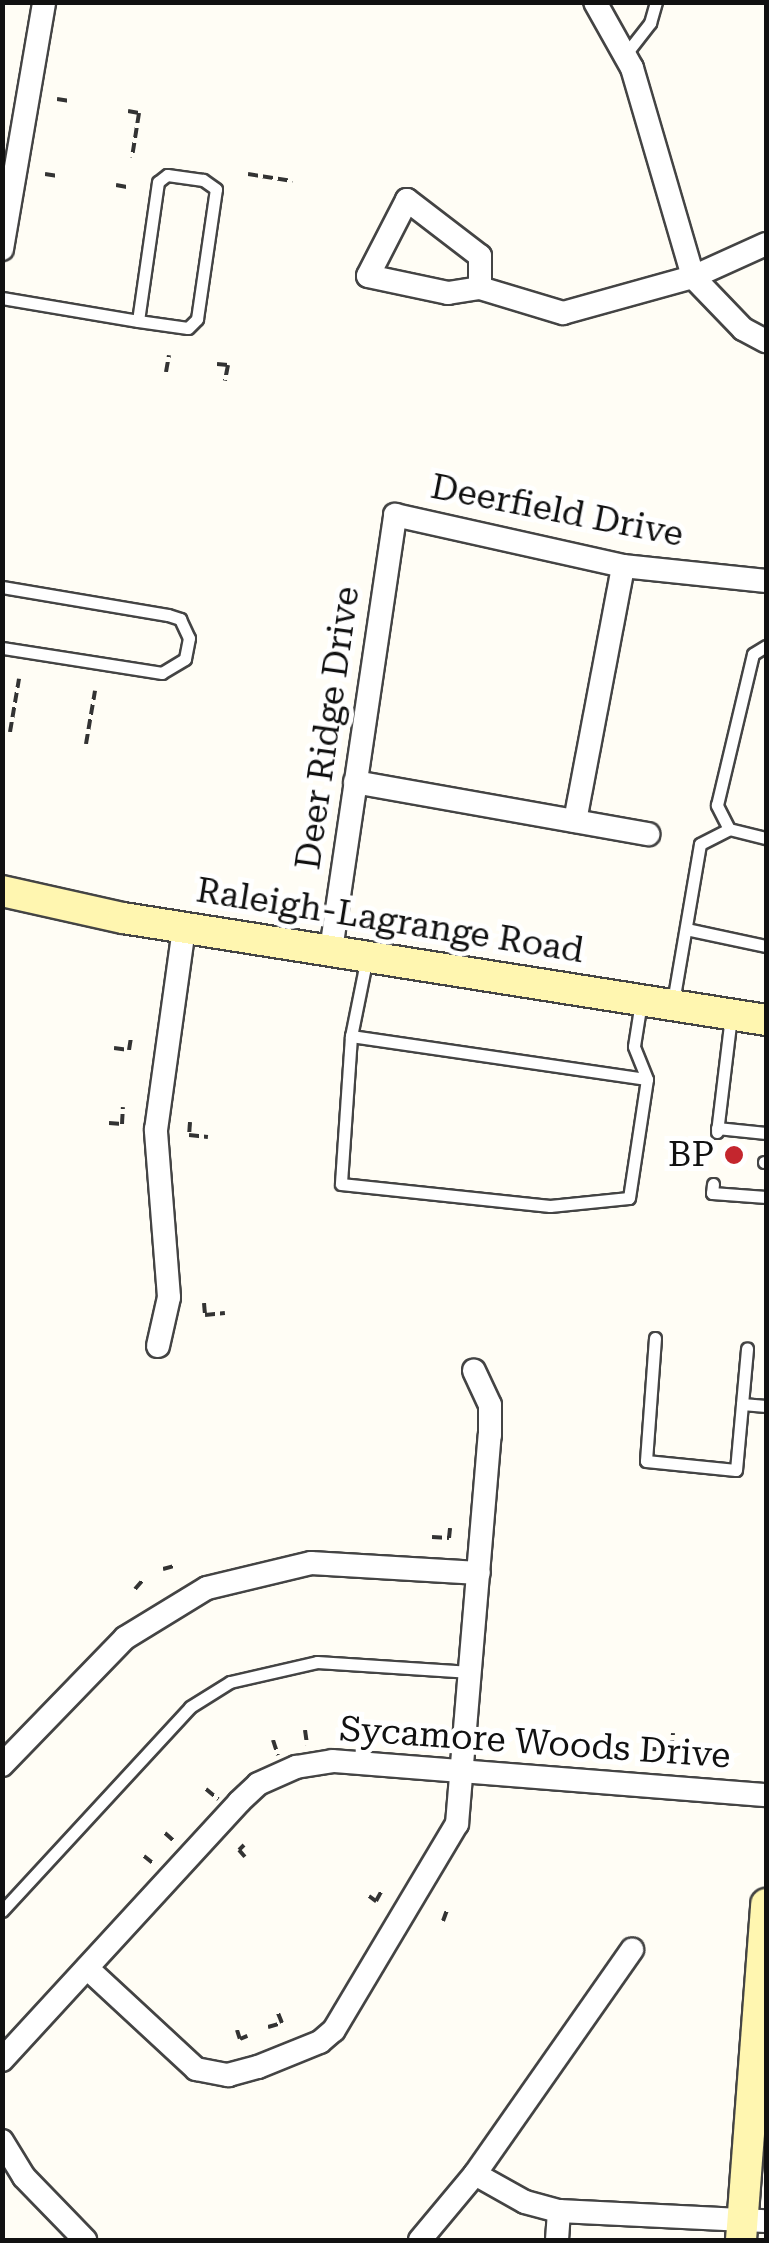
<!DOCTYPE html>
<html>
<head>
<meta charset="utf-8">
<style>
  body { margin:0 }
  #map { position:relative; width:769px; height:2243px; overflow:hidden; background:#fffdf5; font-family:"Roboto Serif",serif }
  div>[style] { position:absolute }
  .path>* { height:4px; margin-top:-2px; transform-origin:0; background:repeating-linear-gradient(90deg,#333 0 10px,transparent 0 15px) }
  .roads { filter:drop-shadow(2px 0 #444) drop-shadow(-2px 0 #444) drop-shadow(0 2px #444) drop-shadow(0 -2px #444) }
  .service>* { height:11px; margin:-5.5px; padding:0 5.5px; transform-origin:5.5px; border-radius:5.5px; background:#fff }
  .minor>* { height:22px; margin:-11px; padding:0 11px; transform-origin:11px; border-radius:11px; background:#fff }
  .secondary>* { height:30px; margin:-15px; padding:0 15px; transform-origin:15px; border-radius:15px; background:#fff6b0 }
  .dots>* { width:28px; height:28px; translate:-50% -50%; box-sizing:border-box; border:5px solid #fff; border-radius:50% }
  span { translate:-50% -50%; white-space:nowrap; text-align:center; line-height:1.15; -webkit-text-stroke:10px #fff; paint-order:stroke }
  .street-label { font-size:35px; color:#111 }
  .poi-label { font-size:35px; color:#111 }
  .right { translate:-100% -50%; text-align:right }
  .frame { position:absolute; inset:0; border:5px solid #111; pointer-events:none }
</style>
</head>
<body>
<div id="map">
  <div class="path">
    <i style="left:57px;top:99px;width:13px;rotate:9deg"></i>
    <i style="left:128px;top:111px;width:11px;rotate:10deg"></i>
    <i style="left:139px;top:113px;width:45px;rotate:99deg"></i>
    <i style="left:45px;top:174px;width:13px;rotate:9deg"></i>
    <i style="left:248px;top:174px;width:45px;rotate:9deg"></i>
    <i style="left:116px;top:185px;width:11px;rotate:10deg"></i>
    <i style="left:217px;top:364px;width:11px;rotate:5deg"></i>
    <i style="left:228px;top:365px;width:16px;rotate:101deg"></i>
    <i style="left:166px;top:372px;width:17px;rotate:-80deg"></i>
    <i style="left:10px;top:732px;width:54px;rotate:-80.4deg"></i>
    <i style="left:86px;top:744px;width:54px;rotate:-80.4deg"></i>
    <i style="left:114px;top:1048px;width:15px;rotate:8deg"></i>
    <i style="left:129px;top:1050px;width:12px;rotate:-81deg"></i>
    <i style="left:190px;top:1122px;width:13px;rotate:94deg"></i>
    <i style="left:189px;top:1135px;width:19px;rotate:6deg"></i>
    <i style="left:109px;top:1123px;width:13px;rotate:4deg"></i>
    <i style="left:122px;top:1124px;width:17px;rotate:-87deg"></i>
    <i style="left:204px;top:1303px;width:12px;rotate:85deg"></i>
    <i style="left:205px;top:1315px;width:20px;rotate:-6deg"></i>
    <i style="left:432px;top:1537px;width:17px;rotate:3deg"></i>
    <i style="left:449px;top:1538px;width:10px;rotate:-84deg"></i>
    <i style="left:163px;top:1569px;width:11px;rotate:-15deg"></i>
    <i style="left:135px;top:1589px;width:11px;rotate:-49deg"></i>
    <i style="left:305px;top:1730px;width:15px;rotate:82deg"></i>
    <i style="left:273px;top:1740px;width:16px;rotate:72deg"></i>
    <i style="left:652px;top:1749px;width:19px;rotate:3deg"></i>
    <i style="left:671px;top:1750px;width:17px;rotate:-83deg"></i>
    <i style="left:699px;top:1754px;width:11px;rotate:5deg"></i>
    <i style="left:710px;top:1755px;width:6px;rotate:-90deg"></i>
    <i style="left:206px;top:1789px;width:16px;rotate:40deg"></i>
    <i style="left:165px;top:1833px;width:15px;rotate:42deg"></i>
    <i style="left:244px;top:1845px;width:7px;rotate:135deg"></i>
    <i style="left:239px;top:1850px;width:9px;rotate:49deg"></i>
    <i style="left:144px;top:1856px;width:14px;rotate:39deg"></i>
    <i style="left:369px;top:1896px;width:9px;rotate:36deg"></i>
    <i style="left:376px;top:1901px;width:13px;rotate:-61deg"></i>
    <i style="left:443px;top:1921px;width:12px;rotate:-70deg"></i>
    <i style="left:268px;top:2027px;width:15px;rotate:-16deg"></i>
    <i style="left:282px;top:2023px;width:11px;rotate:-112deg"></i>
    <i style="left:237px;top:2030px;width:9px;rotate:72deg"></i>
    <i style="left:240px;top:2039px;width:8px;rotate:-23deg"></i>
  </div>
  <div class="roads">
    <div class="service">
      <i style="left:625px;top:55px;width:41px;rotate:-52deg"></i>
      <i style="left:650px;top:23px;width:22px;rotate:-74deg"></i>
      <i style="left:2px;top:298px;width:138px;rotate:9.6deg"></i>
      <i style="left:138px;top:321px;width:50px;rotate:8deg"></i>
      <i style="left:188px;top:328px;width:13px;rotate:-45deg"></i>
      <i style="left:197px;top:319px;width:131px;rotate:-81.7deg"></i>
      <i style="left:216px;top:189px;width:16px;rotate:-145deg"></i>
      <i style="left:203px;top:180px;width:36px;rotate:-172deg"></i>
      <i style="left:167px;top:175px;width:11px;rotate:142deg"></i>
      <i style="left:158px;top:182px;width:140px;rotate:98.2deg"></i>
      <i style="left:2px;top:587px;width:168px;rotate:9.6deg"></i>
      <i style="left:168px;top:615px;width:13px;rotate:18deg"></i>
      <i style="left:180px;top:619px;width:21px;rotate:65deg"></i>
      <i style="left:189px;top:638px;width:21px;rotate:101deg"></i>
      <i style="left:185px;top:659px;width:27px;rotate:149deg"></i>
      <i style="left:162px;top:673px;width:162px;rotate:-171.1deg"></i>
      <i style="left:729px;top:829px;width:27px;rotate:-117deg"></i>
      <i style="left:717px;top:805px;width:155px;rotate:-76.6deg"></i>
      <i style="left:753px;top:654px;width:15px;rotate:-32deg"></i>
      <i style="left:686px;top:929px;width:82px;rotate:12deg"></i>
      <i style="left:367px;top:957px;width:81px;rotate:101.4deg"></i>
      <i style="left:351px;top:1036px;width:299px;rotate:8.3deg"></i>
      <i style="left:647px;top:1079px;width:35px;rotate:-112deg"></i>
      <i style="left:634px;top:1046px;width:45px;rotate:-81deg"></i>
      <i style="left:673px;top:1002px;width:160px;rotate:-80.3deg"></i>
      <i style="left:700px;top:844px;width:33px;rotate:-27deg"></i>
      <i style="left:729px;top:829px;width:38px;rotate:14deg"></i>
      <i style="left:351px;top:1036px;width:148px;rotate:93.9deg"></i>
      <i style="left:341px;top:1184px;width:210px;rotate:6deg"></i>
      <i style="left:550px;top:1206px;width:79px;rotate:-5.8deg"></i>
      <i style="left:629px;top:1198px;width:120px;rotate:-81.4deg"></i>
      <i style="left:717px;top:1128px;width:49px;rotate:5.8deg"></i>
      <i style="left:717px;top:1132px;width:116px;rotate:-83.1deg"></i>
      <i style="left:764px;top:1162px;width:2px"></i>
      <i style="left:713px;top:1184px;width:9px;rotate:96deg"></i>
      <i style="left:712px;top:1193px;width:54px;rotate:4.2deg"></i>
      <i style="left:655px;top:1338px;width:123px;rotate:94.2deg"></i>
      <i style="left:646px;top:1461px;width:90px;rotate:5.7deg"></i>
      <i style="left:736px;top:1470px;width:122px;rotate:-84.8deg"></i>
      <i style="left:742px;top:1404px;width:24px;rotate:5deg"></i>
      <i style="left:2px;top:1911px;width:277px;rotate:-47.3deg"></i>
      <i style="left:190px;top:1707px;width:47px;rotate:-32deg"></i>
      <i style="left:230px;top:1682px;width:89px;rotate:-12.9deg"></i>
      <i style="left:317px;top:1662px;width:154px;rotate:3.7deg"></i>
    </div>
    <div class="minor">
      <i style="left:595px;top:2px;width:76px;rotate:60.7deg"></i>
      <i style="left:632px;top:68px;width:218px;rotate:73.7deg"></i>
      <i style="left:693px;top:277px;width:72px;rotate:46.1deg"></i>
      <i style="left:743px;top:329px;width:26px;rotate:28deg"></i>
      <i style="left:2px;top:249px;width:251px;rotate:-80.3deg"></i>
      <i style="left:480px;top:288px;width:32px;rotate:-90deg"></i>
      <i style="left:480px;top:256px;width:92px;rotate:-142.5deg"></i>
      <i style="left:407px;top:200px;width:85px;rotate:117.2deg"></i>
      <i style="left:368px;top:276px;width:82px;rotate:12deg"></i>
      <i style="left:448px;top:293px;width:32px;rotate:-9deg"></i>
      <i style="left:480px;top:288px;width:87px;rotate:16.8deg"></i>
      <i style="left:563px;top:313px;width:135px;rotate:-15.5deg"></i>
      <i style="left:693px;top:277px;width:80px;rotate:-24.3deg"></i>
      <i style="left:355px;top:782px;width:298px;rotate:10.1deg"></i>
      <i style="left:575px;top:821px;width:259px;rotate:-79.3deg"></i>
      <i style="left:331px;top:950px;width:440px;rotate:-81.6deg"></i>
      <i style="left:395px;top:515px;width:234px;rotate:12.6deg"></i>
      <i style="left:623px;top:566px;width:144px;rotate:6deg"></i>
      <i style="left:158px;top:1346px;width:50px;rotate:-77.3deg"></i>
      <i style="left:169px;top:1297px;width:168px;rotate:-94.5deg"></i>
      <i style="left:156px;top:1130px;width:204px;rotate:-82.1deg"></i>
      <i style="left:2px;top:1765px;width:177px;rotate:-45.9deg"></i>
      <i style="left:125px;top:1638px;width:96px;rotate:-31.4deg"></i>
      <i style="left:207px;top:1588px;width:107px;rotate:-13.5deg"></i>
      <i style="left:311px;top:1563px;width:168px;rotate:3.4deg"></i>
      <i style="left:87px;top:1968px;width:149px;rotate:42.8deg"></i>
      <i style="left:196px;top:2069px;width:33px;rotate:11deg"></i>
      <i style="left:228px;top:2075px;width:31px;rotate:-15deg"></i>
      <i style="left:258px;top:2067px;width:67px;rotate:-22deg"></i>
      <i style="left:320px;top:2042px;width:18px;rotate:-41deg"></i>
      <i style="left:334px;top:2030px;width:240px;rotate:-59.2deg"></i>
      <i style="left:457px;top:1824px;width:390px;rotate:-85.2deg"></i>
      <i style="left:490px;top:1435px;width:30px;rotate:-90deg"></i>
      <i style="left:490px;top:1405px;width:38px;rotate:-115deg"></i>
      <i style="left:2px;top:2060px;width:350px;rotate:-47.4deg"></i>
      <i style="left:239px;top:1802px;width:26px;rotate:-43deg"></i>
      <i style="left:258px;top:1784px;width:42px;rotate:-24.1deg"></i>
      <i style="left:296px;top:1767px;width:37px;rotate:-9deg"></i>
      <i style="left:333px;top:1761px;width:434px;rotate:4.5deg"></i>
      <i style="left:2px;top:2141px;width:42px;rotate:58.6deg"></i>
      <i style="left:24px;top:2177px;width:88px;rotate:45.9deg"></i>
      <i style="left:475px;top:2174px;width:57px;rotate:29.2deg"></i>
      <i style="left:525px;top:2202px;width:35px;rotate:15deg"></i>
      <i style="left:559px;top:2211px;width:207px;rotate:2.8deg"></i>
      <i style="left:420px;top:2240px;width:86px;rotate:-50.2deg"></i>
      <i style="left:475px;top:2174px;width:274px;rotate:-55deg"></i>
      <i style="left:557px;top:2240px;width:29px;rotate:-86deg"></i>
    </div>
    <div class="secondary">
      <i style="left:2px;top:891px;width:124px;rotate:12.6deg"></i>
      <i style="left:123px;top:918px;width:651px;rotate:9.01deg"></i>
      <i style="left:741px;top:2240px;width:337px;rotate:-85.7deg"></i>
    </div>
  </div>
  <div class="dots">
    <i style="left:734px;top:1155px;background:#c4262e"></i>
  </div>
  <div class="street-label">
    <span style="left:557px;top:511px;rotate:11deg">Deerfield Drive</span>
    <span style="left:328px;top:728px;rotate:-82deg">Deer Ridge Drive</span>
    <span style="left:390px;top:921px;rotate:9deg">Raleigh-Lagrange Road</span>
    <span style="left:535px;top:1743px;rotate:4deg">Sycamore Woods Drive</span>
  </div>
  <div class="poi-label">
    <span class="right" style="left:714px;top:1155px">BP</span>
  </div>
  <div class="frame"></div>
</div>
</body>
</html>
